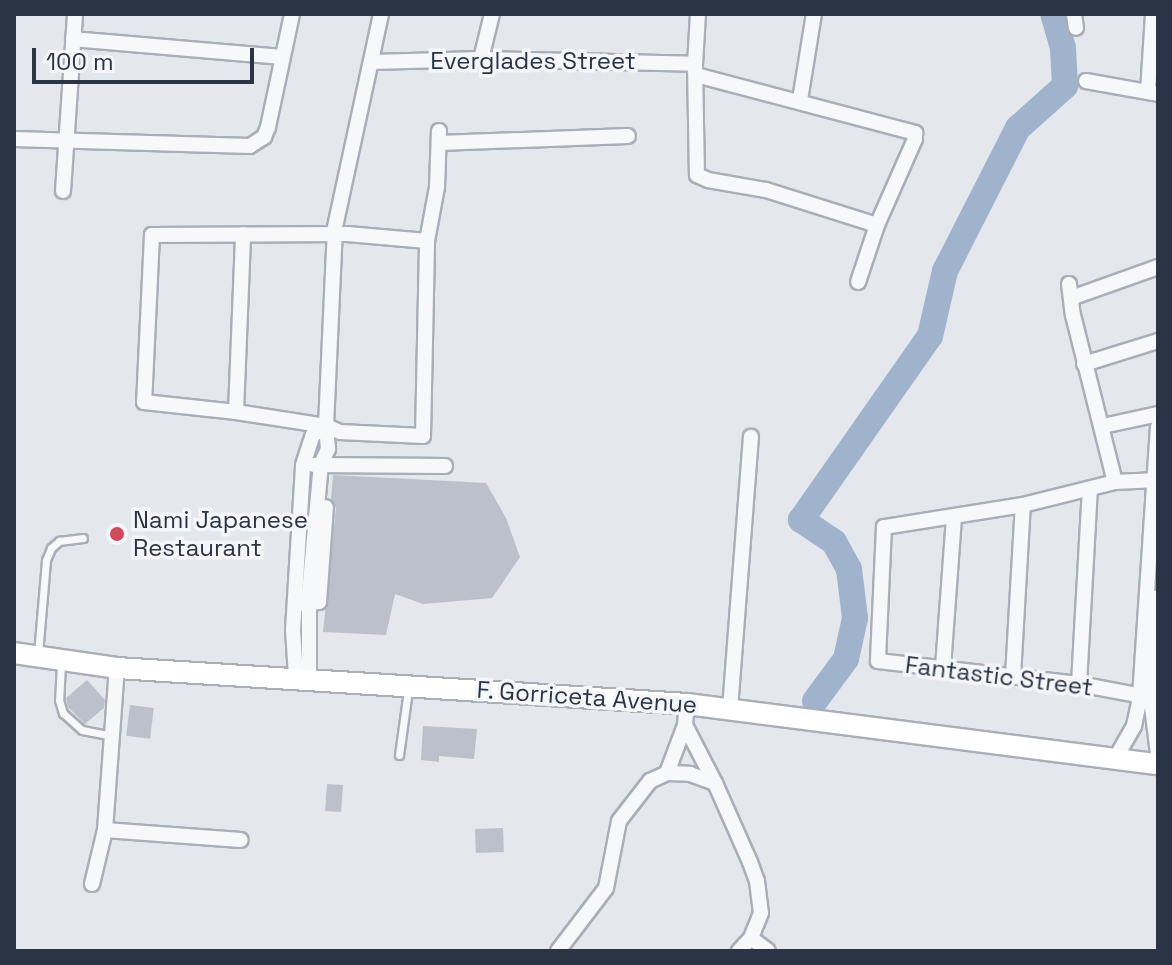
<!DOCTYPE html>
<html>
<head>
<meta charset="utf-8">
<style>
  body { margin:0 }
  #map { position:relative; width:1172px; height:965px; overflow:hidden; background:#e4e7ec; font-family:"Space Grotesk",sans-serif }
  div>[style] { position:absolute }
  .river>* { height:26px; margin:-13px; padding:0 13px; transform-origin:13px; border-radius:13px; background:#9fb4cc }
  .building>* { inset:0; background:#bbc0ca; transform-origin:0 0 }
  .roads { filter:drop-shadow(2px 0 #a9aeb7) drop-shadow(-2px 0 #a9aeb7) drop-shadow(0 2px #a9aeb7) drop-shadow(0 -2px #a9aeb7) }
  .service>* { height:7px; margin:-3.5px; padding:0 3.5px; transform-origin:3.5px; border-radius:3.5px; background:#f7f8fa }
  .minor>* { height:14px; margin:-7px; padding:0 7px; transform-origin:7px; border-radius:7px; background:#f7f8fa }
  .secondary>* { height:20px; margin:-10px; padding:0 10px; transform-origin:10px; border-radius:10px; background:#fff }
  .dots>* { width:22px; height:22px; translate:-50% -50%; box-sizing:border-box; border:4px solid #f4f6f9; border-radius:50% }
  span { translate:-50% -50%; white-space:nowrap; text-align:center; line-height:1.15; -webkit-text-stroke:7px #f4f6f9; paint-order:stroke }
  .street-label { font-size:24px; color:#2b3445 }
  .poi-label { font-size:24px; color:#2b3445 }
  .left { translate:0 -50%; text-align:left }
  .frame { position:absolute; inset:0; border:16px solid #2b3445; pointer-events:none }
  .scale { position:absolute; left:32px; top:48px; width:222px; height:36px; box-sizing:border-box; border:4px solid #2b3445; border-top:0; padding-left:10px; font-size:24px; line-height:28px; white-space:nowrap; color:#2b3445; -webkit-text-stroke:6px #f4f6f9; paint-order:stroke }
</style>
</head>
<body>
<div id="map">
  <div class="river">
    <i style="left:815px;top:701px;width:52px;rotate:-53.6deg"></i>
    <i style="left:846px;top:659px;width:42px;rotate:-77.6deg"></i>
    <i style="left:855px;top:618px;width:49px;rotate:-97deg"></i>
    <i style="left:849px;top:569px;width:31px;rotate:-119deg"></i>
    <i style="left:834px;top:542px;width:40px;rotate:-146deg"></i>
    <i style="left:801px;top:520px;width:225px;rotate:-55deg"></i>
    <i style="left:930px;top:336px;width:67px;rotate:-77deg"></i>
    <i style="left:945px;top:271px;width:161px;rotate:-63deg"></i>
    <i style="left:1018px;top:128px;width:63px;rotate:-41.8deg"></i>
    <i style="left:1065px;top:86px;width:38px;rotate:-93deg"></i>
    <i style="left:1063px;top:48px;width:35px;rotate:-106deg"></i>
  </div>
  <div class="building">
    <i style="clip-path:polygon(333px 475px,486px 483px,506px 518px,520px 557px,492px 598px,423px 604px,395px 594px,386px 635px,323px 632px,336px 508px,331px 499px)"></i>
    <i style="clip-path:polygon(87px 680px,105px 700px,104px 708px,85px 724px,68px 707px,66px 698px)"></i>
    <i style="left:130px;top:705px;width:24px;height:31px;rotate:7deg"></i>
    <i style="clip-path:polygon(423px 726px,477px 729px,474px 759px,439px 756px,439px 762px,421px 760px)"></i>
    <i style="left:327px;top:784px;width:16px;height:27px;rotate:4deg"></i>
    <i style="left:503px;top:828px;width:24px;height:28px;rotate:88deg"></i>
  </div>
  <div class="roads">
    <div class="service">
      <i style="left:38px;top:654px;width:94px;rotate:-85.1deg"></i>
      <i style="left:46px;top:560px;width:13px;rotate:-67deg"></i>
      <i style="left:51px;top:548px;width:11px;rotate:-41deg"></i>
      <i style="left:59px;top:541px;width:24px;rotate:-7deg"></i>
      <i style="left:61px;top:664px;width:36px;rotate:93deg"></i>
      <i style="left:59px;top:700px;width:14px;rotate:73deg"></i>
      <i style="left:63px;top:713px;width:25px;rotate:42deg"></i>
      <i style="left:82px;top:730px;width:31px;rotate:11deg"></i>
      <i style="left:399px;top:755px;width:66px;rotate:-82.1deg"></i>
    </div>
    <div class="minor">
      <i style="left:698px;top:14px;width:50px;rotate:93.4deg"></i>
      <i style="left:695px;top:64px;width:111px;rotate:89deg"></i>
      <i style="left:697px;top:175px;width:12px;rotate:24deg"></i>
      <i style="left:708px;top:180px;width:59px;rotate:9.8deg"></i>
      <i style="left:766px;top:190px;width:116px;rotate:17.5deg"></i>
      <i style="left:1074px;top:14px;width:14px;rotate:82deg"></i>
      <i style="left:73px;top:39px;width:209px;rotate:4.9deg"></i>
      <i style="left:481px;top:59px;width:46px;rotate:-76.3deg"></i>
      <i style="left:372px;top:62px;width:109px;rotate:-1.6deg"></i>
      <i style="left:481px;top:59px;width:214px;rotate:1.3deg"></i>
      <i style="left:696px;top:75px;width:227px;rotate:14.8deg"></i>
      <i style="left:915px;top:133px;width:6px;rotate:90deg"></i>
      <i style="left:915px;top:139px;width:94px;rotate:113.8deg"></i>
      <i style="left:877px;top:225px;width:60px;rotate:108.4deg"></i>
      <i style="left:1086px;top:81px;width:73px;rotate:10.2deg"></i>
      <i style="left:1148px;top:92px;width:78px;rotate:-86.3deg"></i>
      <i style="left:800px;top:100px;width:87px;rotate:-80.8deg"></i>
      <i style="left:14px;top:139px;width:236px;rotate:1.7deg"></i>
      <i style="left:250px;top:146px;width:17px;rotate:-33deg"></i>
      <i style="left:264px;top:137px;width:11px;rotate:-68deg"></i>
      <i style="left:268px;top:127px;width:116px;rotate:-78deg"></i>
      <i style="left:439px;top:143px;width:189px;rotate:-2.1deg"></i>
      <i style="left:63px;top:191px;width:177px;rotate:-86.1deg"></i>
      <i style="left:427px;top:241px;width:80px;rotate:-175deg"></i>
      <i style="left:347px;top:234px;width:195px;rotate:179.7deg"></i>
      <i style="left:152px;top:235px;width:167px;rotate:92.7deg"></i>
      <i style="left:144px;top:402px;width:93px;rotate:6.2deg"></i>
      <i style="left:236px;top:412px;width:91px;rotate:8.8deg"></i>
      <i style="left:326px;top:426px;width:15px;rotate:23deg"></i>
      <i style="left:340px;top:432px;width:83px;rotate:2.8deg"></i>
      <i style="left:423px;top:436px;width:195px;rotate:-88.8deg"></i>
      <i style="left:427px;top:241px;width:55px;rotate:-79.5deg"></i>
      <i style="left:437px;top:187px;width:56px;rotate:-88deg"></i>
      <i style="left:1069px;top:284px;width:31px;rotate:83deg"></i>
      <i style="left:1073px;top:315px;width:172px;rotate:75.9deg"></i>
      <i style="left:1071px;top:298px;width:92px;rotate:-19.6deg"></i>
      <i style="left:1084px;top:364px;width:77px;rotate:-17.3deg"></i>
      <i style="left:236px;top:412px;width:178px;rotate:-87.7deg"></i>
      <i style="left:1103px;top:426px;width:56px;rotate:-12.3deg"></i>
      <i style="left:314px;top:465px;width:131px;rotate:0.4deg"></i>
      <i style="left:1158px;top:480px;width:43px;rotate:177.3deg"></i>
      <i style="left:1115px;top:482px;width:95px;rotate:166deg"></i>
      <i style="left:1023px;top:505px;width:141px;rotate:171deg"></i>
      <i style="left:884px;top:527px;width:134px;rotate:92.6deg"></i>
      <i style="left:878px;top:661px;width:202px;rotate:6.5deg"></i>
      <i style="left:1079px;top:684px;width:80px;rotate:10.8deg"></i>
      <i style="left:1158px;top:597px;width:102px;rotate:93.9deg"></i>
      <i style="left:1151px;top:699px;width:55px;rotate:82.7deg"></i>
      <i style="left:300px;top:604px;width:19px;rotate:-6deg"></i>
      <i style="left:319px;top:602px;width:95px;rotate:-85.8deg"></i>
      <i style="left:943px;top:667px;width:151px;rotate:-85.8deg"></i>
      <i style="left:296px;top:676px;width:46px;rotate:-93.7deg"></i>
      <i style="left:293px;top:630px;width:165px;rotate:-86.5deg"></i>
      <i style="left:303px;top:465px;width:32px;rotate:-72deg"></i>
      <i style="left:313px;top:435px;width:16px;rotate:-35deg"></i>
      <i style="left:1013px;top:676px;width:171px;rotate:-86.7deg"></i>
      <i style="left:309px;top:677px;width:84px;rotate:-90deg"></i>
      <i style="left:309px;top:593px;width:130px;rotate:-84.7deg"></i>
      <i style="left:321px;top:464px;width:17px;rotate:-65deg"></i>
      <i style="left:328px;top:449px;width:23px;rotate:-95deg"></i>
      <i style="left:326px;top:426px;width:199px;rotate:-87.4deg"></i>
      <i style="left:335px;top:227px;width:218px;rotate:-77.8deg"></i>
      <i style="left:1079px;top:684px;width:194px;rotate:-86.8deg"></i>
      <i style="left:730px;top:709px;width:273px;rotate:-85.6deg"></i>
      <i style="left:685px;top:725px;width:65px;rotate:62.7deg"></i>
      <i style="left:1115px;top:759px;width:38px;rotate:-60deg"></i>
      <i style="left:1134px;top:726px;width:30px;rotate:-78deg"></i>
      <i style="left:1140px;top:697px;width:271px;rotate:-86.2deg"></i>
      <i style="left:667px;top:773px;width:23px;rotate:2deg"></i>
      <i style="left:690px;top:774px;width:27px;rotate:20deg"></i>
      <i style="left:715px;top:783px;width:86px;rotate:66.1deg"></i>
      <i style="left:750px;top:862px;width:20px;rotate:70deg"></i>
      <i style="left:757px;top:881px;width:32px;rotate:83deg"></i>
      <i style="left:761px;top:913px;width:27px;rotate:112deg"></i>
      <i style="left:751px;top:938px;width:18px;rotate:133deg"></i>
      <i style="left:105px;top:830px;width:136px;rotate:4.2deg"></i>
      <i style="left:92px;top:884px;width:56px;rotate:-76.5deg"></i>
      <i style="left:105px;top:830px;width:162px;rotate:-85.8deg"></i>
      <i style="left:751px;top:938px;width:21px;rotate:37deg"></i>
      <i style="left:558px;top:951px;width:79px;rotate:-52.7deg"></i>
      <i style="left:606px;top:888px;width:68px;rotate:-79deg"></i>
      <i style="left:619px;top:821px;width:51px;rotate:-52.2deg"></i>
      <i style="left:650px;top:781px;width:19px;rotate:-25deg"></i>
      <i style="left:667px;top:773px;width:51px;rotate:-69.4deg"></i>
      <i style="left:685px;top:725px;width:21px;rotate:-85deg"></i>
    </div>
    <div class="secondary">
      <i style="left:14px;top:653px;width:104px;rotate:8.3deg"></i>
      <i style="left:117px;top:668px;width:571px;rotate:3.61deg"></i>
      <i style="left:687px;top:704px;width:475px;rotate:7.3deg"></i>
    </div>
  </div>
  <div class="dots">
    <i style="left:117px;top:534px;background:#d1495b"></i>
  </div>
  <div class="street-label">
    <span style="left:533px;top:61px">Everglades Street</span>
    <span style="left:999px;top:676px;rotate:7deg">Fantastic Street</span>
    <span style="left:587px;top:697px;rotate:4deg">F. Gorriceta Avenue</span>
  </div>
  <div class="poi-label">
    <span class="left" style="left:133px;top:534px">Nami Japanese<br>Restaurant</span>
  </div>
  <div class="frame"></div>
  <div class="scale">100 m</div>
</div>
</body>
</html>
